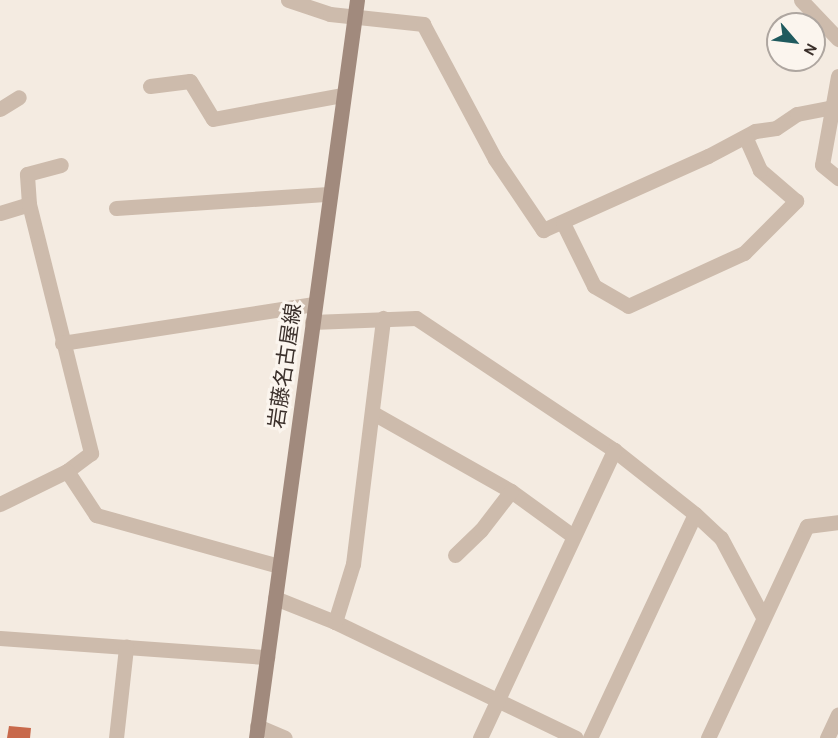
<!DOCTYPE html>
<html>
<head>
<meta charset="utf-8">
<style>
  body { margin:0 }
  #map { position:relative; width:838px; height:738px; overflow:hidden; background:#f4ebe1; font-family:Karla,"Noto Sans JP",sans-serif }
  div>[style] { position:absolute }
  .building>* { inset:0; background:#c8694b }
  .street>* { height:15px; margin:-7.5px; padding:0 7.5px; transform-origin:7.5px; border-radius:7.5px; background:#cdbbac }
  .secondary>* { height:15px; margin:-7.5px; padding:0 7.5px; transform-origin:7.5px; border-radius:7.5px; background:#a18a7d }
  span { translate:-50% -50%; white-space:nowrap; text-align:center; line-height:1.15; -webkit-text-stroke:6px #fbf5ee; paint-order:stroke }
  .street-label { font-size:21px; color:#3b302b }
  .north { position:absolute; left:766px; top:12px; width:60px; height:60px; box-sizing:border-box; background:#fbf5ee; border:2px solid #aea6a0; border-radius:50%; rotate:118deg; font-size:16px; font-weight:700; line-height:24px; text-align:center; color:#3b302b }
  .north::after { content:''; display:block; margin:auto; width:21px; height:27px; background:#1f5a5e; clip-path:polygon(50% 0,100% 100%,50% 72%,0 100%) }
</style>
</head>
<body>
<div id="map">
  <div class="building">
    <i style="clip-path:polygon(9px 726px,31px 728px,30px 738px,7px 738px)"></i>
  </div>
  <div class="street">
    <i style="left:288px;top:0;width:44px;rotate:18.4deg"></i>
    <i style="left:330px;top:14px;width:94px;rotate:6.1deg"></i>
    <i style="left:423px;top:24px;width:153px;rotate:61.9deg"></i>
    <i style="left:495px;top:159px;width:86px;rotate:55.9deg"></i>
    <i style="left:543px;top:230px;width:181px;rotate:-24.2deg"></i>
    <i style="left:708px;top:156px;width:53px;rotate:-28deg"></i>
    <i style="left:755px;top:131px;width:21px;rotate:-8deg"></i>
    <i style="left:776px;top:128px;width:25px;rotate:-34deg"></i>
    <i style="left:797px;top:114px;width:38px;rotate:-11deg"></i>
    <i style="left:801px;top:0;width:54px;rotate:46.5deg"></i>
    <i style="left:838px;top:76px;width:90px;rotate:100.2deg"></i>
    <i style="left:822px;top:165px;width:21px;rotate:39deg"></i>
    <i style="left:150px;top:86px;width:40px;rotate:-7.1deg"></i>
    <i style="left:190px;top:81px;width:44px;rotate:58.8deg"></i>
    <i style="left:213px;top:119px;width:132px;rotate:-10.5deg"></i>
    <i style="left:0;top:109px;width:22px;rotate:-32deg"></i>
    <i style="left:29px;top:204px;width:30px;rotate:-94deg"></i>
    <i style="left:27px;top:174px;width:35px;rotate:-15deg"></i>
    <i style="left:116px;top:208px;width:213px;rotate:-3.8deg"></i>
    <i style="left:0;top:213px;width:30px;rotate:-17deg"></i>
    <i style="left:29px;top:204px;width:257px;rotate:76deg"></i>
    <i style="left:91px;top:453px;width:30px;rotate:143deg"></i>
    <i style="left:67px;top:471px;width:75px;rotate:153.8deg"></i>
    <i style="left:563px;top:223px;width:70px;rotate:63.8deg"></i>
    <i style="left:594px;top:286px;width:39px;rotate:30deg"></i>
    <i style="left:628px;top:306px;width:128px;rotate:-24.6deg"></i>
    <i style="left:744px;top:253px;width:74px;rotate:-45deg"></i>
    <i style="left:796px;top:201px;width:48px;rotate:-139.3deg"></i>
    <i style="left:760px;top:170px;width:36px;rotate:-114deg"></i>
    <i style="left:312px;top:322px;width:104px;rotate:-2.2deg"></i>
    <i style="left:416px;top:318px;width:238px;rotate:33.7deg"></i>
    <i style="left:614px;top:450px;width:103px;rotate:38.3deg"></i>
    <i style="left:695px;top:514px;width:35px;rotate:43deg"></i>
    <i style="left:721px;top:538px;width:89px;rotate:62deg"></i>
    <i style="left:62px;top:343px;width:255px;rotate:-8.8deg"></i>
    <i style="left:373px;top:413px;width:159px;rotate:29.5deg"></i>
    <i style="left:511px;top:491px;width:77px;rotate:36deg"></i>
    <i style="left:67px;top:471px;width:53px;rotate:56.6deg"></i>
    <i style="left:96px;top:515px;width:190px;rotate:15.6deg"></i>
    <i style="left:455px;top:555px;width:36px;rotate:-44deg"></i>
    <i style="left:481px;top:530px;width:49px;rotate:-52.4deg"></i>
    <i style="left:275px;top:598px;width:65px;rotate:21.8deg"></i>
    <i style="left:335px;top:622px;width:267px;rotate:25.7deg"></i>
    <i style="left:335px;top:622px;width:61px;rotate:-72.8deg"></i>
    <i style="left:353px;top:564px;width:248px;rotate:-83deg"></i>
    <i style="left:0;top:638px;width:268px;rotate:4.1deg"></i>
    <i style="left:257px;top:726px;width:30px;rotate:23deg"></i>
    <i style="left:116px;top:738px;width:92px;rotate:-83.7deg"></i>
    <i style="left:480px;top:738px;width:318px;rotate:-65deg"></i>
    <i style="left:590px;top:738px;width:247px;rotate:-64.9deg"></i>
    <i style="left:708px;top:738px;width:234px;rotate:-65deg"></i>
    <i style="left:807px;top:526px;width:31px;rotate:-7deg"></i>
    <i style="left:827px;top:738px;width:26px;rotate:-65deg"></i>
  </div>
  <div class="secondary">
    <i style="left:256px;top:738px;width:745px;rotate:-82.21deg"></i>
  </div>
  <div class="street-label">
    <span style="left:285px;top:366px;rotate:-82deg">岩藤名古屋線</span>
  </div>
  <div class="north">N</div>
</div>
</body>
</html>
